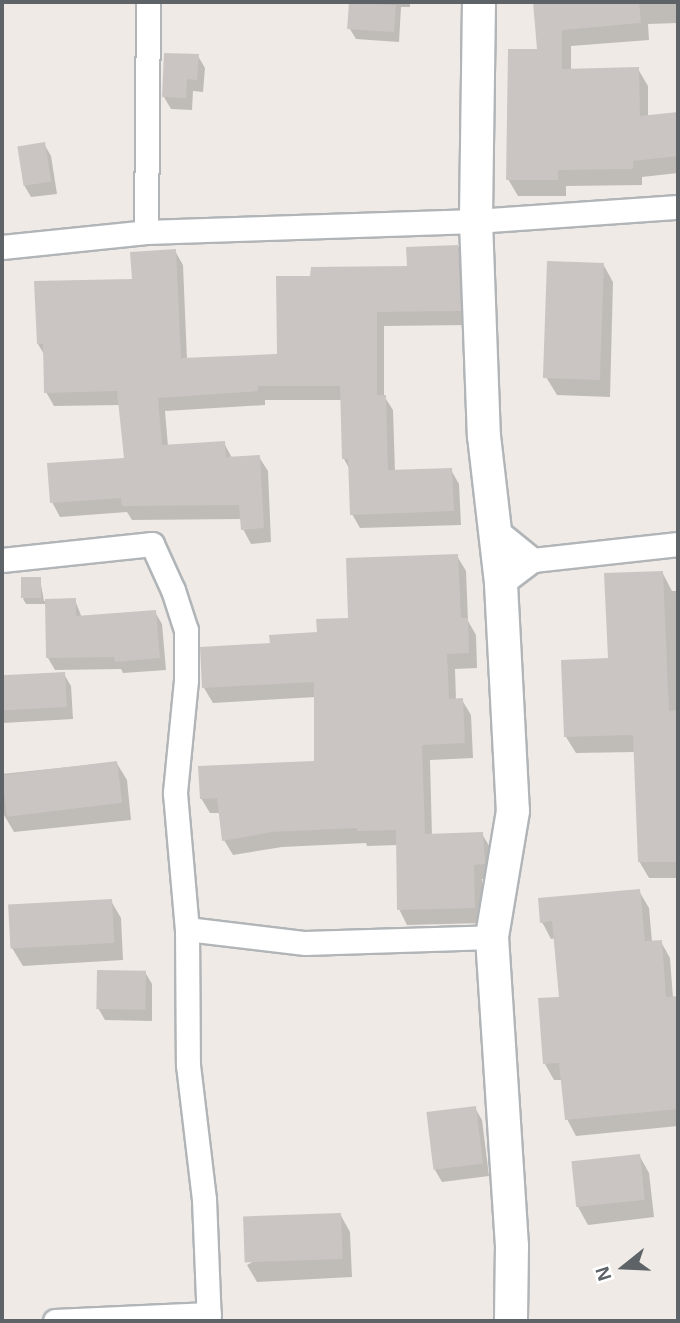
<!DOCTYPE html>
<html>
<head>
<meta charset="utf-8">
<style>
  body { margin:0 }
  #map { position:relative; width:680px; height:1323px; overflow:hidden; background:#efeae5; font-family:Arial,sans-serif }
  div>[style] { position:absolute }
  .shadow>* { inset:0; background:#0003 }
  .building>* { inset:0; background:#cac5c2; transform-origin:0 0 }
  .roads { filter:drop-shadow(2px 0 #b1b5b8) drop-shadow(-2px 0 #b1b5b8) drop-shadow(0 2px #b1b5b8) drop-shadow(0 -2px #b1b5b8) }
  .street>* { height:23px; margin:-11.5px; padding:0 11.5px; transform-origin:11.5px; border-radius:11.5px; background:#fff }
  .secondary>* { height:32px; margin:-16px; padding:0 16px; transform-origin:16px; border-radius:16px; background:#fff }
  span { translate:-50% -50%; white-space:nowrap; text-align:center; line-height:1.15; -webkit-text-stroke:7px #fff; paint-order:stroke }
  .frame { position:absolute; inset:0; border:4px solid #5d6366; pointer-events:none }
  .north { position:absolute; left:589px; top:1232px; width:70px; height:70px; -webkit-text-stroke:5px #fff; paint-order:stroke; rotate:252deg; font-size:19px; font-weight:700; line-height:28px; text-align:center; color:#5d6366 }
  .north::after { content:''; display:block; margin:auto; width:24px; height:32px; background:#5d6366; clip-path:polygon(50% 0,100% 100%,50% 72%,0 100%) }
</style>
</head>
<body>
<div id="map">
  <div class="shadow">
    <i style="clip-path:polygon(351px 2px,410px 2px,410px 7px,401px 7px,399px 42px,356px 39px,350px 29px)"></i>
    <i style="clip-path:polygon(534px 2px,678px 2px,678px 23px,648px 24px,649px 40px,571px 46px,571px 71px,638px 69px,648px 86px,648px 117px,678px 114px,678px 173px,642px 177px,642px 185px,566px 186px,566px 196px,518px 196px,508px 179px,539px 51px)"></i>
    <i style="clip-path:polygon(198px 56px,205px 68px,203px 92px,193px 91px,192px 110px,171px 109px,164px 97px)"></i>
    <i style="clip-path:polygon(44px 144px,51px 156px,57px 194px,31px 197px,24px 185px)"></i>
    <i style="clip-path:polygon(458px 246px,466px 261px,468px 325px,384px 326px,384px 396px,393px 410px,395px 472px,451px 470px,459px 484px,461px 525px,360px 528px,352px 514px,350px 470px,344px 459px,342px 400px,265px 400px,265px 405px,165px 411px,168px 446px,224px 443px,232px 458px,259px 457px,268px 471px,271px 542px,251px 544px,243px 529px,242px 519px,132px 520px,127px 512px,60px 517px,52px 502px,126px 460px,120px 405px,54px 406px,46px 392px,45px 356px,38px 344px,175px 251px,183px 265px,187px 360px,279px 356px,311px 278px,409px 268px)"></i>
    <i style="clip-path:polygon(603px 264px,613px 282px,610px 397px,557px 395px,546px 377px)"></i>
    <i style="clip-path:polygon(457px 556px,466px 571px,468px 621px,476px 635px,477px 668px,455px 669px,456px 700px,462px 700px,471px 715px,473px 758px,430px 760px,432px 836px,482px 834px,491px 849px,492px 879px,482px 879px,483px 923px,407px 925px,399px 909px,398px 845px,367px 846px,366px 843px,282px 847px,233px 855px,224px 840px,220px 813px,210px 813px,201px 798px,315px 763px,316px 697px,213px 703px,204px 688px,272px 645px,318px 634px,350px 619px)"></i>
    <i style="clip-path:polygon(662px 572px,672px 591px,678px 591px,678px 878px,649px 878px,639px 861px,635px 752px,576px 753px,566px 737px)"></i>
    <i style="clip-path:polygon(40px 579px,44px 601px,75px 600px,82px 618px,155px 612px,162px 624px,166px 670px,123px 673px,121px 669px,55px 670px,48px 658px,47px 604px,26px 604px,23px 599px)"></i>
    <i style="clip-path:polygon(64px 674px,71px 686px,73px 719px,3px 723px,2px 678px)"></i>
    <i style="clip-path:polygon(116px 762px,127px 780px,131px 820px,14px 832px,4px 815px,2px 774px)"></i>
    <i style="clip-path:polygon(639px 891px,649px 908px,652px 942px,661px 942px,670px 958px,678px 1065px,678px 1126px,576px 1136px,567px 1119px,563px 1080px,554px 1080px,545px 1064px,561px 998px,556px 938px,551px 939px,542px 922px)"></i>
    <i style="clip-path:polygon(111px 901px,121px 918px,123px 960px,23px 966px,12px 948px)"></i>
    <i style="clip-path:polygon(145px 972px,152px 984px,152px 1021px,105px 1020px,98px 1008px)"></i>
    <i style="clip-path:polygon(475px 1108px,482px 1120px,489px 1176px,442px 1182px,435px 1170px)"></i>
    <i style="clip-path:polygon(639px 1155px,649px 1173px,654px 1217px,588px 1225px,578px 1207px,573px 1163px)"></i>
    <i style="clip-path:polygon(340px 1214px,350px 1232px,352px 1277px,257px 1282px,247px 1265px)"></i>
  </div>
  <div class="building">
    <i style="left:349px;top:2px;width:47px;height:27px;rotate:4deg"></i>
    <i style="clip-path:polygon(533px 2px,639px 2px,641px 23px,562px 30px,562px 69px,639px 67px,640px 116px,678px 112px,678px 156px,633px 161px,633px 169px,558px 170px,558px 180px,506px 180px,508px 49px,537px 49px)"></i>
    <i style="clip-path:polygon(164px 53px,199px 54px,197px 80px,187px 79px,186px 98px,162px 97px)"></i>
    <i style="left:45px;top:142px;width:40px;height:28px;rotate:81deg"></i>
    <i style="clip-path:polygon(458px 245px,461px 311px,377px 312px,377px 395px,386px 395px,388px 470px,452px 468px,454px 511px,350px 515px,348px 459px,342px 459px,340px 386px,258px 386px,258px 391px,158px 398px,162px 445px,225px 441px,226px 457px,260px 455px,264px 528px,241px 530px,239px 505px,122px 506px,121px 498px,50px 503px,47px 463px,124px 458px,117px 391px,44px 393px,43px 344px,37px 344px,34px 281px,132px 279px,130px 252px,176px 249px,181px 358px,277px 354px,276px 276px,310px 276px,311px 267px,407px 266px,406px 247px)"></i>
    <i style="left:547px;top:261px;width:57px;height:117px;rotate:2deg"></i>
    <i style="clip-path:polygon(458px 554px,461px 618px,468px 618px,469px 653px,447px 654px,449px 699px,463px 698px,465px 743px,422px 745px,425px 834px,483px 832px,485px 864px,474px 865px,475px 908px,397px 910px,396px 830px,357px 831px,357px 828px,272px 832px,222px 841px,217px 798px,200px 799px,198px 766px,314px 761px,314px 682px,202px 688px,200px 647px,270px 643px,269px 635px,317px 632px,316px 619px,348px 618px,346px 558px)"></i>
    <i style="clip-path:polygon(663px 571px,669px 711px,678px 710px,678px 862px,638px 862px,633px 735px,564px 737px,561px 660px,608px 658px,604px 573px)"></i>
    <i style="left:41px;top:577px;width:21px;height:20px;rotate:90deg"></i>
    <i style="clip-path:polygon(76px 598px,76px 616px,156px 610px,160px 658px,115px 662px,114px 657px,46px 658px,45px 599px)"></i>
    <i style="left:65px;top:672px;width:35px;height:63px;rotate:87deg"></i>
    <i style="left:117px;top:761px;width:42px;height:116px;rotate:83deg"></i>
    <i style="clip-path:polygon(640px 889px,645px 941px,662px 940px,666px 997px,678px 996px,678px 1109px,565px 1120px,559px 1063px,543px 1064px,538px 998px,559px 997px,552px 921px,540px 923px,538px 898px)"></i>
    <i style="left:112px;top:899px;width:44px;height:104px;rotate:87deg"></i>
    <i style="left:97px;top:970px;width:49px;height:39px;rotate:1deg"></i>
    <i style="left:476px;top:1106px;width:58px;height:50px;rotate:83deg"></i>
    <i style="left:640px;top:1154px;width:46px;height:69px;rotate:84deg"></i>
    <i style="left:341px;top:1213px;width:46px;height:98px;rotate:88deg"></i>
  </div>
  <div class="roads">
    <div class="street">
      <i style="left:146px;top:232px;width:230px;rotate:-89.5deg"></i>
      <i style="left:2px;top:247px;width:145px;rotate:-5.9deg"></i>
      <i style="left:146px;top:232px;width:330px;rotate:-1.9deg"></i>
      <i style="left:476px;top:221px;width:202px;rotate:-4deg"></i>
      <i style="left:496px;top:530px;width:48px;rotate:39deg"></i>
      <i style="left:2px;top:560px;width:151px;rotate:-6.1deg"></i>
      <i style="left:152px;top:544px;width:51px;rotate:65.5deg"></i>
      <i style="left:173px;top:590px;width:42px;rotate:72deg"></i>
      <i style="left:186px;top:630px;width:50px;rotate:90deg"></i>
      <i style="left:186px;top:680px;width:114px;rotate:95.6deg"></i>
      <i style="left:175px;top:793px;width:137px;rotate:85deg"></i>
      <i style="left:187px;top:929px;width:136px;rotate:89.6deg"></i>
      <i style="left:188px;top:1065px;width:135px;rotate:83.2deg"></i>
      <i style="left:204px;top:1199px;width:122px;rotate:87.7deg"></i>
      <i style="left:501px;top:584px;width:40px;rotate:-37deg"></i>
      <i style="left:533px;top:560px;width:146px;rotate:-6.3deg"></i>
      <i style="left:187px;top:929px;width:119px;rotate:6.8deg"></i>
      <i style="left:305px;top:943px;width:187px;rotate:-1.8deg"></i>
      <i style="left:55px;top:1321px;width:154px;rotate:-2.6deg"></i>
    </div>
    <div class="secondary">
      <i style="left:479px;top:2px;width:219px;rotate:90.8deg"></i>
      <i style="left:476px;top:221px;width:215px;rotate:87.9deg"></i>
      <i style="left:484px;top:436px;width:149px;rotate:83.4deg"></i>
      <i style="left:501px;top:584px;width:227px;rotate:87deg"></i>
      <i style="left:513px;top:811px;width:128px;rotate:99.5deg"></i>
      <i style="left:492px;top:937px;width:310px;rotate:86.3deg"></i>
      <i style="left:512px;top:1246px;width:75px;rotate:90.8deg"></i>
    </div>
  </div>
  <div class="frame"></div>
  <div class="north">N</div>
</div>
</body>
</html>
